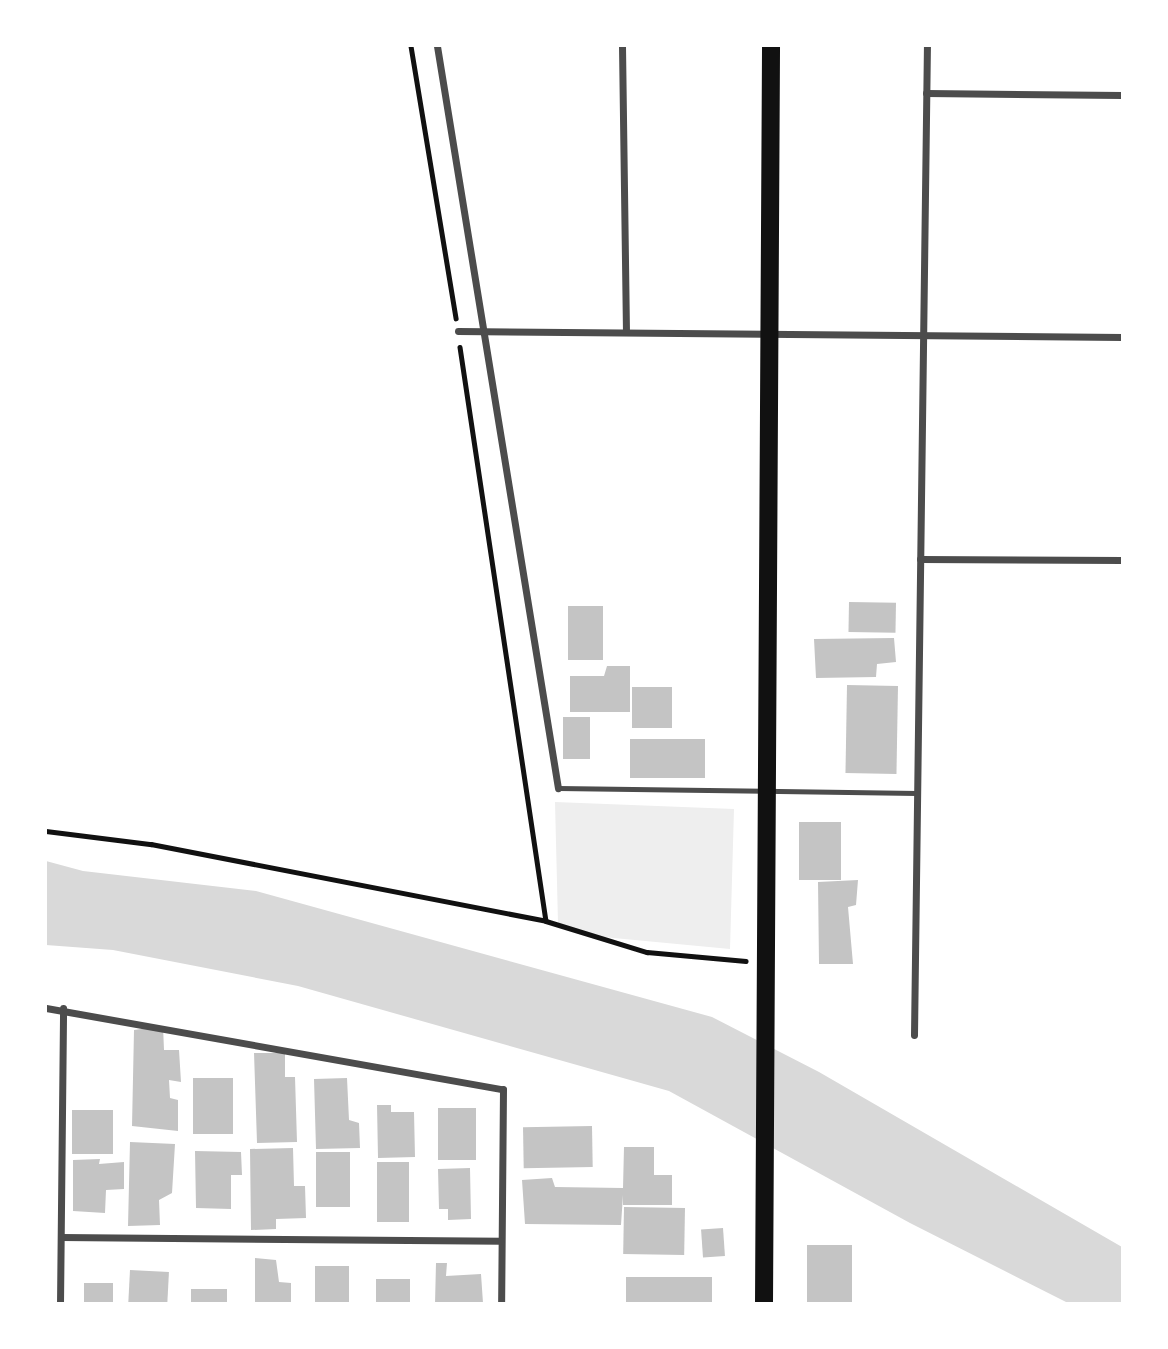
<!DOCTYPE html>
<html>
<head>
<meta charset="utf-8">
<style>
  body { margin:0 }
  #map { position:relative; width:1168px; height:1349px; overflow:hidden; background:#fff; font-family:"PT Serif",serif }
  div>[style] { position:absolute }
  .green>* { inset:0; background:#eee }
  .water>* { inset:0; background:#d9d9d9 }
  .building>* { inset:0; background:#c4c4c4; transform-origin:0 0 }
  .path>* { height:4.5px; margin:-2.25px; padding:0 2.25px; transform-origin:2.25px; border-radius:2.25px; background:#111 }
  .service>* { height:5px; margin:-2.5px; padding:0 2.5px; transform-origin:2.5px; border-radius:2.5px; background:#4c4c4c }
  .minor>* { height:7px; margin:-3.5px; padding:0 3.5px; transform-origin:3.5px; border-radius:3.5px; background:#4c4c4c }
  .primary>* { height:18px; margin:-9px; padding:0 9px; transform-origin:9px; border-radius:9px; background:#111 }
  span { translate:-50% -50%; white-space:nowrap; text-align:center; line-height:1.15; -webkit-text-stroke:7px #fff; paint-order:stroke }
  .frame { position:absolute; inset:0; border:47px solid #fff; pointer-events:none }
</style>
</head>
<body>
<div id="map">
  <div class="green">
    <i style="clip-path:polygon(555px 802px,734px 809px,730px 949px,603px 937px,558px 923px)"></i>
  </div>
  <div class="water">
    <i style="clip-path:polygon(46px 861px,83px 871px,256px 891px,712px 1017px,819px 1072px,1122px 1247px,1122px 1303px,1068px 1303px,910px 1223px,669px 1091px,298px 986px,113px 950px,46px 945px)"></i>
  </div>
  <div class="building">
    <i style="left:849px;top:602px;width:47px;height:30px;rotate:1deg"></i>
    <i style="left:568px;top:606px;width:35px;height:54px"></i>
    <i style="clip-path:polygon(894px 638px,896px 662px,877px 664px,876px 677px,816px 678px,814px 639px)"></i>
    <i style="clip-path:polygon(607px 666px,630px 666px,630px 712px,570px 712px,570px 676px,604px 676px)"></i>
    <i style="left:898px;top:686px;width:88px;height:51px;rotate:91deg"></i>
    <i style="left:632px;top:687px;width:40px;height:41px"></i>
    <i style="left:563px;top:717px;width:27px;height:42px"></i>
    <i style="left:630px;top:739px;width:75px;height:39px"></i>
    <i style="left:841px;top:822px;width:58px;height:42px;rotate:90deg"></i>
    <i style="clip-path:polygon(858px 880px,856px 905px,848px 907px,853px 964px,819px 964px,818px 882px)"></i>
    <i style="clip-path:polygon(163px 1026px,164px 1050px,179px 1050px,181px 1082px,169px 1080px,170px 1098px,178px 1100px,178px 1131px,132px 1126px,134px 1030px)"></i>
    <i style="clip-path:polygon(254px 1053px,285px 1053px,285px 1077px,295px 1077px,297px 1142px,257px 1143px)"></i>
    <i style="left:193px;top:1078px;width:40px;height:56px"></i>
    <i style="clip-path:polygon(347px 1078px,349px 1120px,359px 1123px,360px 1148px,316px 1149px,314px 1079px)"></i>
    <i style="clip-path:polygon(377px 1105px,391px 1105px,391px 1112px,414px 1112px,415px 1157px,378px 1158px)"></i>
    <i style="left:438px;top:1108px;width:38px;height:52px"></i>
    <i style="left:72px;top:1110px;width:41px;height:44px"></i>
    <i style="left:592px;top:1126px;width:41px;height:69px;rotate:89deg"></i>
    <i style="clip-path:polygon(130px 1142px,175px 1144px,172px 1193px,159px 1200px,160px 1225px,128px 1226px)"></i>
    <i style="clip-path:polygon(624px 1147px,654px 1147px,654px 1175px,672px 1175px,672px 1205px,623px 1205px,623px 1195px,621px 1225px,525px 1224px,522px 1180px,552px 1178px,555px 1187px,623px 1188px)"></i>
    <i style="clip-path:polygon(293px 1148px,294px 1186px,305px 1186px,306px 1218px,276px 1219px,276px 1229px,251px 1230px,250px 1149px)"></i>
    <i style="clip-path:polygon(195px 1151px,241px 1152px,242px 1175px,231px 1175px,231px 1209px,196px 1208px)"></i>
    <i style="left:316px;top:1152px;width:34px;height:55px"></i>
    <i style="clip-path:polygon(100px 1159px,99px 1164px,124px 1162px,124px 1189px,106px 1190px,105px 1213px,73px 1211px,73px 1160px)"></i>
    <i style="left:409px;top:1162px;width:60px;height:32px;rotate:90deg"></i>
    <i style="clip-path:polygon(470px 1168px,471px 1219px,448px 1220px,448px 1209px,439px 1209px,438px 1169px)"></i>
    <i style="left:624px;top:1207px;width:61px;height:47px;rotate:1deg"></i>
    <i style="left:723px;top:1228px;width:28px;height:22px;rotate:86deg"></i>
    <i style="left:807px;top:1245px;width:45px;height:59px"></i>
    <i style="clip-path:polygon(255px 1258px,276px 1260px,279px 1282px,291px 1283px,291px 1304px,255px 1304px)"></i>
    <i style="clip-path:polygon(436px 1263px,447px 1263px,446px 1276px,481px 1274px,483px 1303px,435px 1304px)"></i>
    <i style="left:315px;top:1266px;width:34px;height:38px"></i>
    <i style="left:130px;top:1270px;width:39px;height:34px;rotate:3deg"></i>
    <i style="left:626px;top:1277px;width:86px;height:27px"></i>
    <i style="left:410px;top:1279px;width:25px;height:34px;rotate:90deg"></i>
    <i style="left:84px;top:1283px;width:29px;height:21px"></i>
    <i style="left:191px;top:1289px;width:36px;height:15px"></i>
  </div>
  <div class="path">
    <i style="left:411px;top:46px;width:276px;rotate:80.6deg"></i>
    <i style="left:460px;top:347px;width:580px;rotate:81.48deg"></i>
    <i style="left:46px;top:831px;width:106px;rotate:7.1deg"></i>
    <i style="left:151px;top:844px;width:402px;rotate:11deg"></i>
    <i style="left:546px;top:921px;width:106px;rotate:17.1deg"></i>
    <i style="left:647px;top:952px;width:99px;rotate:5.2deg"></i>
  </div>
  <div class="service">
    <i style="left:558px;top:788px;width:359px;rotate:0.8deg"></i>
  </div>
  <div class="minor">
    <i style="left:437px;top:46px;width:752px;rotate:80.74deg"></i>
    <i style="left:622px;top:46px;width:284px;rotate:89.2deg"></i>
    <i style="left:926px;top:93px;width:196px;rotate:0.6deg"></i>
    <i style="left:458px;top:331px;width:664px;rotate:0.52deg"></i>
    <i style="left:920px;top:559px;width:202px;rotate:0.3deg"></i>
    <i style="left:46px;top:1008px;width:464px;rotate:10.1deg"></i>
    <i style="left:503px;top:1089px;width:215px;rotate:90.5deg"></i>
    <i style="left:914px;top:1035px;width:989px;rotate:-89.25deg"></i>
    <i style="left:61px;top:1237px;width:440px;rotate:0.5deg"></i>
    <i style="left:60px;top:1304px;width:296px;rotate:-89.4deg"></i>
  </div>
  <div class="primary">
    <i style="left:764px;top:1304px;width:1258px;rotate:-89.68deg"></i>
  </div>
  <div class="frame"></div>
</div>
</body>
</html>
